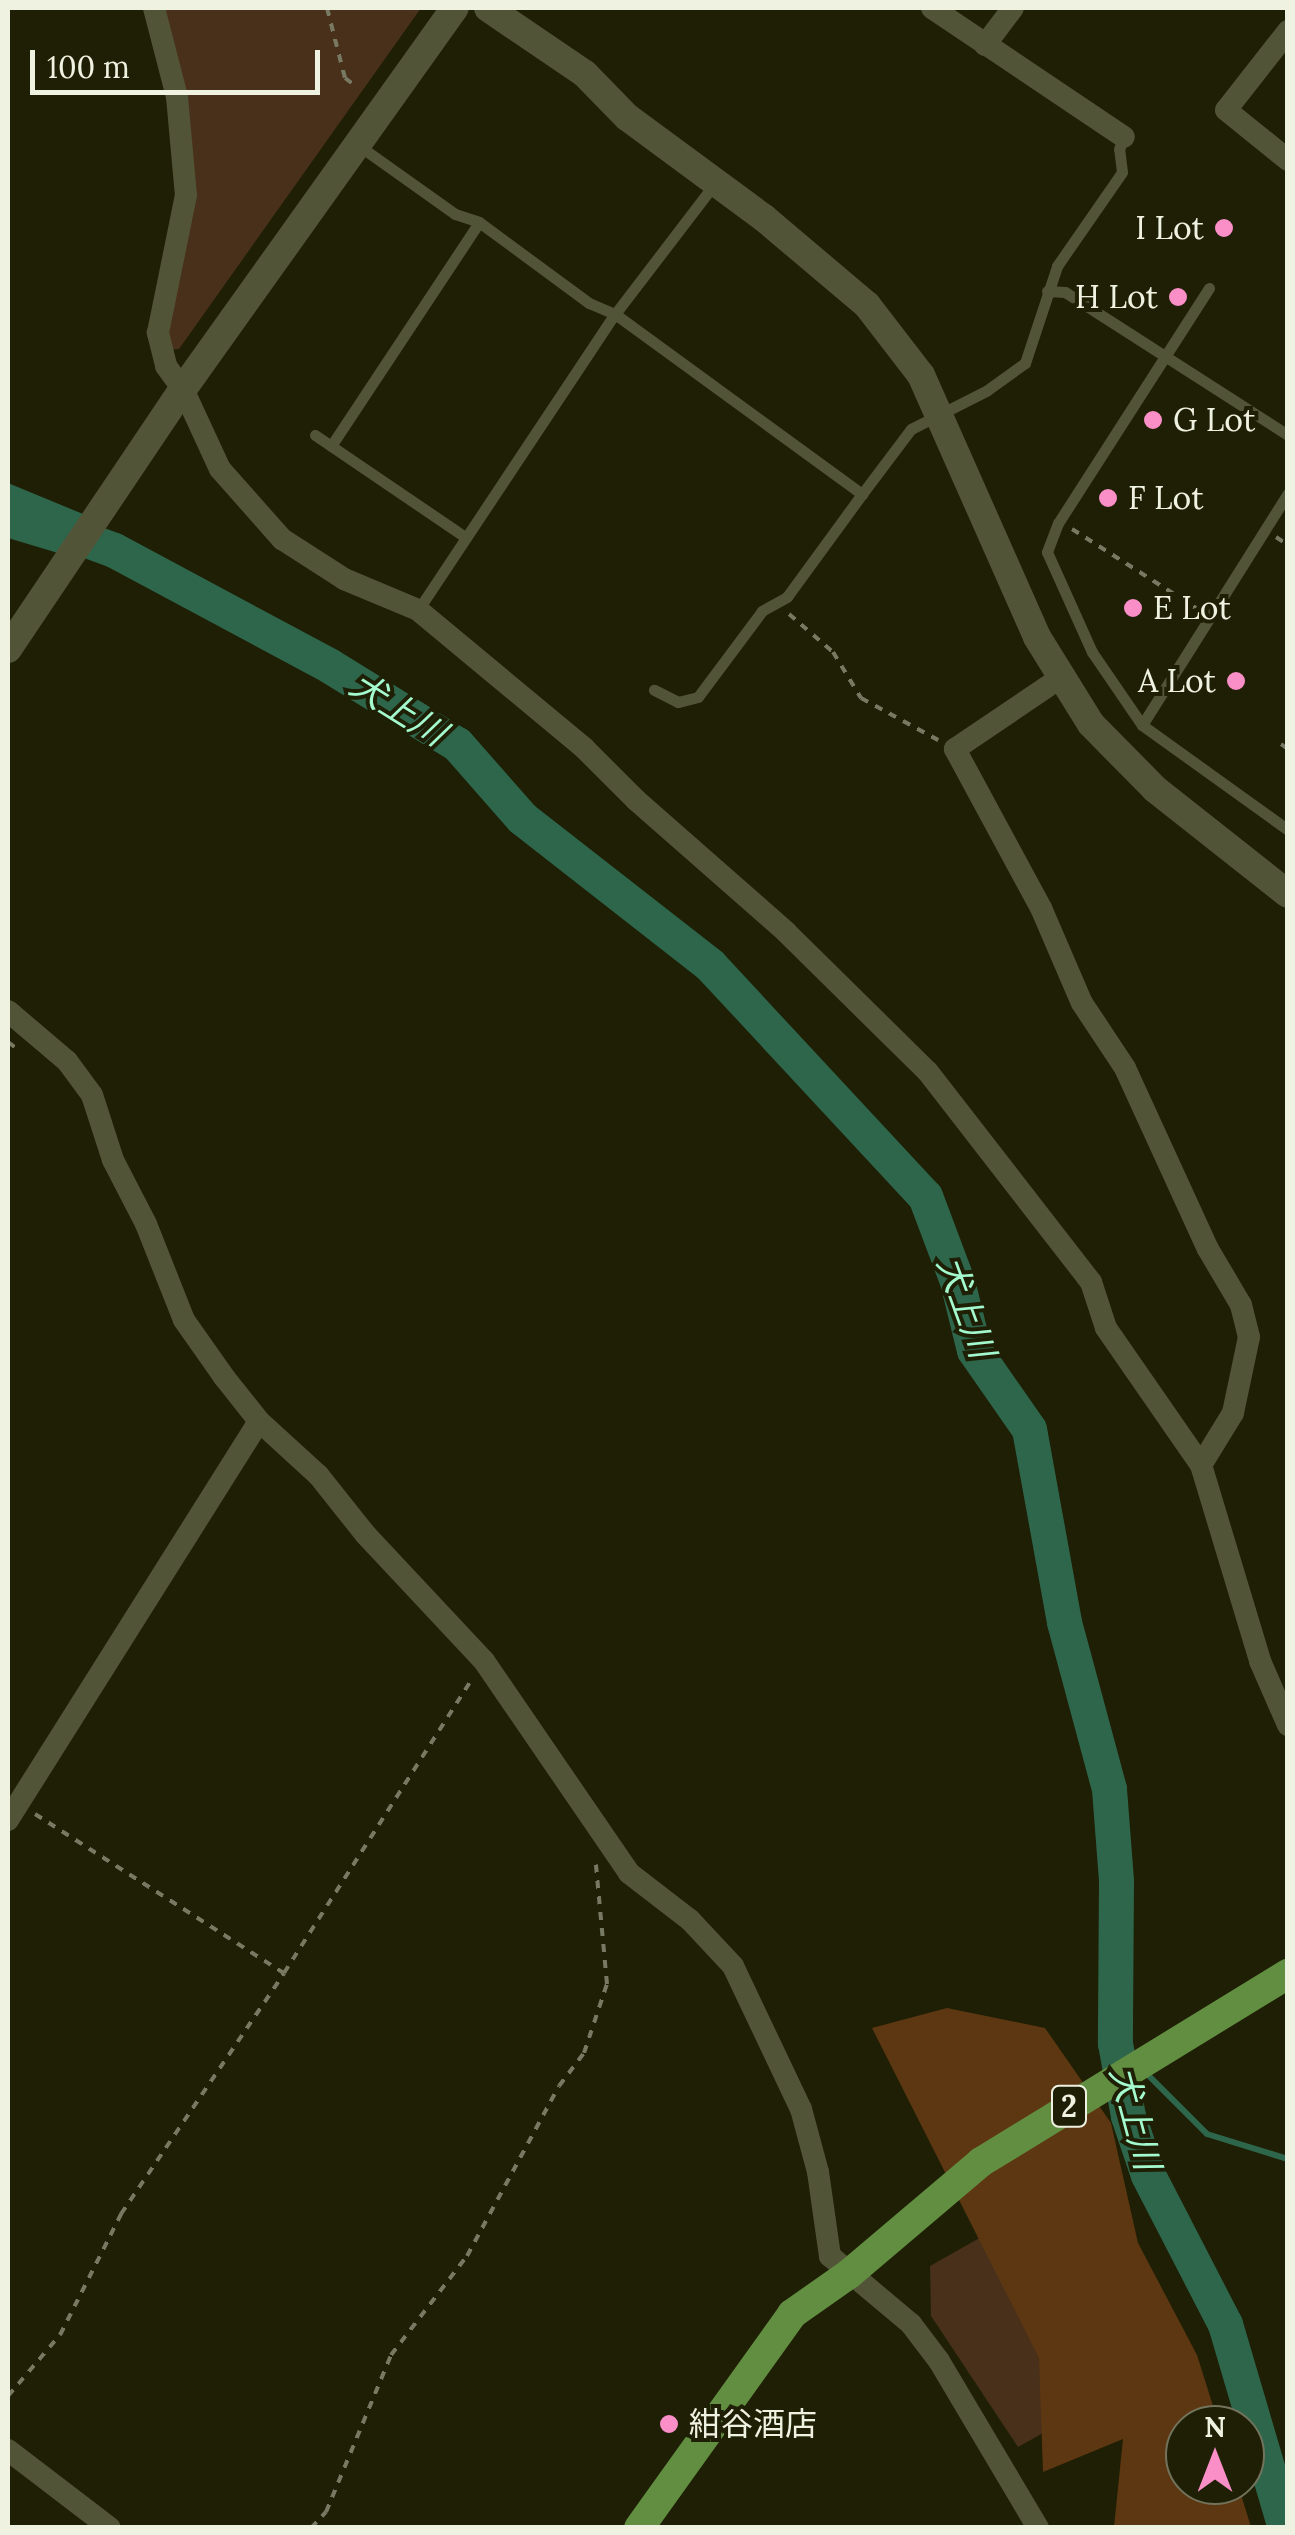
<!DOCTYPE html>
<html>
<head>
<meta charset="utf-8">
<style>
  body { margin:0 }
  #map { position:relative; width:1295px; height:2535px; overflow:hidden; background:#1e1f04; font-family:Lora,"Noto Sans JP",serif }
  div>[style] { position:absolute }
  .green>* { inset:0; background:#49301a }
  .forest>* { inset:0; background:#5d3711 }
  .water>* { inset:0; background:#2e664c }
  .stream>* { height:6px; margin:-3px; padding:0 3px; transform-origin:3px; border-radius:3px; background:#2e664c }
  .river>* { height:35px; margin:-17.5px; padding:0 17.5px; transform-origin:17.5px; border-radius:17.5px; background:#2e664c }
  .path>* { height:4px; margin-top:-2px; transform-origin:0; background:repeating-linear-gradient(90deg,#787963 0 8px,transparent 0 16px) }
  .service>* { height:11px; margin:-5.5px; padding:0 5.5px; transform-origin:5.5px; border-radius:5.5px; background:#525437 }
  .minor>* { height:22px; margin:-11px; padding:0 11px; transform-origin:11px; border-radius:11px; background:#525437 }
  .tertiary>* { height:28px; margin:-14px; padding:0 14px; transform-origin:14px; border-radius:14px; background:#525437 }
  .primary>* { height:30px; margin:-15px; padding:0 15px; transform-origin:15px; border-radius:15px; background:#628e41 }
  .dots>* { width:28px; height:28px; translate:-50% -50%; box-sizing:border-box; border:5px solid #1e1f04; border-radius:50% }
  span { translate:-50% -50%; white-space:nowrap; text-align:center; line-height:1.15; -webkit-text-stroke:8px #1e1f04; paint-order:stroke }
  .shield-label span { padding:2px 8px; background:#1e1f04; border:2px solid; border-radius:8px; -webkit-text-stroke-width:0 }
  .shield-label { font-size:30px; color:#f0f2e1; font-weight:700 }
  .poi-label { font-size:32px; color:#f0f2e1 }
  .right { translate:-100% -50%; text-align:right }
  .left { translate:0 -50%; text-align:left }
  .water-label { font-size:35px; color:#a4face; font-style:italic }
  .frame { position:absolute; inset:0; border:10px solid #f0f2e1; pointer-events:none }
  .north { position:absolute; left:1165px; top:2405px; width:100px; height:100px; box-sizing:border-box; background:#1e1f04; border:2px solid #72735c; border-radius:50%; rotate:0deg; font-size:28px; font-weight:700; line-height:40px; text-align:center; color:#f0f2e1 }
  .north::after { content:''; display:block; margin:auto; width:35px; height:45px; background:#fa8fc7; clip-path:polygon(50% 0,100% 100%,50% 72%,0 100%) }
  .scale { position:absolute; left:30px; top:50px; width:290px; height:45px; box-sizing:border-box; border:5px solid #f0f2e1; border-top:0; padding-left:12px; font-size:30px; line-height:35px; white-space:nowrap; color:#f0f2e1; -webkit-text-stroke:8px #1e1f04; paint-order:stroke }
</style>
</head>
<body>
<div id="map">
  <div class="green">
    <i style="clip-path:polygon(160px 8px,421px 8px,179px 349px,152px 351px,146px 332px,193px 192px)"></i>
    <i style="clip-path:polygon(1045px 2201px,1090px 2407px,1018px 2447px,931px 2316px,930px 2266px)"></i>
  </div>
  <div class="forest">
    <i style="clip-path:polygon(947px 2008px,1045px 2028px,1111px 2123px,1138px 2243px,1197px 2355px,1219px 2425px,1185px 2425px,1185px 2485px,1238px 2485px,1251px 2527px,1114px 2527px,1123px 2439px,1043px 2472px,1039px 2358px,872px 2028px)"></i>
  </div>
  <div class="water">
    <i style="clip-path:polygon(8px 483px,83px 514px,58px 553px,8px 538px)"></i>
  </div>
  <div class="stream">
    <i style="left:1115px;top:2043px;width:23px;rotate:45deg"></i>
    <i style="left:1144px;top:2071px;width:89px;rotate:45deg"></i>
    <i style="left:1207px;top:2134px;width:85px;rotate:17.2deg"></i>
  </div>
  <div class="river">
    <i style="left:8px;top:511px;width:113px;rotate:20.2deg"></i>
    <i style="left:114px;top:550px;width:245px;rotate:28.2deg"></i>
    <i style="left:330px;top:666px;width:149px;rotate:31.6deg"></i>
    <i style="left:457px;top:744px;width:98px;rotate:48.7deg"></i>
    <i style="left:522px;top:818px;width:239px;rotate:38deg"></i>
    <i style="left:710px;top:965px;width:316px;rotate:47.1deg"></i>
    <i style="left:925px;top:1196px;width:91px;rotate:69.4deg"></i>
    <i style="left:957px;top:1281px;width:71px;rotate:76.2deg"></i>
    <i style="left:974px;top:1350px;width:96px;rotate:55.2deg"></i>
    <i style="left:1029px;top:1429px;width:196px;rotate:79.7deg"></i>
    <i style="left:1064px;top:1622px;width:173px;rotate:74.9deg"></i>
    <i style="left:1109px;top:1789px;width:92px;rotate:85.6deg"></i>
    <i style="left:1116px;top:1881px;width:162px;rotate:90.4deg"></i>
    <i style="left:1115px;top:2043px;width:74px;rotate:79.9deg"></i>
    <i style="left:1128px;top:2116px;width:62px;rotate:71.3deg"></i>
    <i style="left:1148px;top:2175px;width:168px;rotate:62.7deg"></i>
    <i style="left:1225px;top:2324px;width:213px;rotate:73.6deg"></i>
  </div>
  <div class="path">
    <i style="left:327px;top:8px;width:72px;rotate:75.6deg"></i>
    <i style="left:345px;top:78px;width:10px;rotate:37deg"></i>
    <i style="left:1072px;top:529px;width:147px;rotate:32.5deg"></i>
    <i style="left:1276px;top:537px;width:14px;rotate:34deg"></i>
    <i style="left:789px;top:614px;width:58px;rotate:40.8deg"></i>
    <i style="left:833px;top:652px;width:54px;rotate:58.7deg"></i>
    <i style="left:861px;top:698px;width:88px;rotate:28.6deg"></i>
    <i style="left:1281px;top:744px;width:9px;rotate:36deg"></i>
    <i style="left:8px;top:1042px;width:10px;rotate:37deg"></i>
    <i style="left:35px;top:1814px;width:295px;rotate:32.6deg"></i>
    <i style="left:8px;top:2396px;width:80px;rotate:-49.6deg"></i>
    <i style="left:60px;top:2335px;width:136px;rotate:-63.2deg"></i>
    <i style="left:121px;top:2214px;width:291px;rotate:-55.9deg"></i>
    <i style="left:284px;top:1973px;width:349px;rotate:-57.4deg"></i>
    <i style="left:311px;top:2528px;width:22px;rotate:-47deg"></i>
    <i style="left:326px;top:2512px;width:170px;rotate:-67.5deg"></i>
    <i style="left:391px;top:2355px;width:125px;rotate:-52.5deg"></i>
    <i style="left:467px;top:2256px;width:193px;rotate:-61.6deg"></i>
    <i style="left:559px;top:2086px;width:41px;rotate:-52.9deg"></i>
    <i style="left:584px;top:2053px;width:73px;rotate:-71.6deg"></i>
    <i style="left:607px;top:1984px;width:120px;rotate:-95.3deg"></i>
  </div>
  <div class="service">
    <i style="left:358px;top:145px;width:119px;rotate:35.4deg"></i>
    <i style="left:455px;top:214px;width:25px;rotate:18deg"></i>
    <i style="left:479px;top:222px;width:137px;rotate:36.4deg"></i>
    <i style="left:589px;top:303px;width:28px;rotate:23deg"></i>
    <i style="left:615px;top:314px;width:306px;rotate:36.1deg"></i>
    <i style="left:862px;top:494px;width:127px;rotate:126.1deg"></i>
    <i style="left:787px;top:597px;width:29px;rotate:151deg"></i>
    <i style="left:762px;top:611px;width:107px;rotate:126.7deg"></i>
    <i style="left:698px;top:697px;width:21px;rotate:166deg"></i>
    <i style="left:678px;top:702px;width:27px;rotate:-153deg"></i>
    <i style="left:1209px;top:288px;width:279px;rotate:122.7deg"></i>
    <i style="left:1058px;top:523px;width:31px;rotate:111deg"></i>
    <i style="left:1047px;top:552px;width:110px;rotate:65.8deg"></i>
    <i style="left:1092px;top:652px;width:88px;rotate:55.6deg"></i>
    <i style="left:1142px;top:725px;width:180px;rotate:35.7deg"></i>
    <i style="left:1047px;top:291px;width:18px;rotate:3deg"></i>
    <i style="left:1065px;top:292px;width:265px;rotate:32.7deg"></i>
    <i style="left:315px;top:435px;width:181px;rotate:34.2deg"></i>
    <i style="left:331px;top:446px;width:268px;rotate:-56.5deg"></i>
    <i style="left:862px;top:494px;width:81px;rotate:-53deg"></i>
    <i style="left:911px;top:429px;width:84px;rotate:-26.9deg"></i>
    <i style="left:986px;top:391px;width:48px;rotate:-35.7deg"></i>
    <i style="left:1025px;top:363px;width:102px;rotate:-71.7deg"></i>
    <i style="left:1057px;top:266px;width:114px;rotate:-55.3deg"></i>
    <i style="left:1122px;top:172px;width:23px;rotate:-97deg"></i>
    <i style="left:1119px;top:149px;width:13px;rotate:-67deg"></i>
    <i style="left:418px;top:610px;width:356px;rotate:-56.4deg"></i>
    <i style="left:615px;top:314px;width:165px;rotate:-52.6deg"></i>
    <i style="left:1142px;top:725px;width:274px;rotate:-57.8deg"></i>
  </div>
  <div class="minor">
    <i style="left:154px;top:8px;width:92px;rotate:75.5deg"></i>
    <i style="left:177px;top:97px;width:98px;rotate:84.8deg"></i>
    <i style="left:186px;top:195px;width:141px;rotate:101.5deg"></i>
    <i style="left:158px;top:333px;width:34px;rotate:76deg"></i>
    <i style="left:166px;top:366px;width:29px;rotate:54deg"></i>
    <i style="left:183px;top:389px;width:88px;rotate:65.2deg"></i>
    <i style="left:220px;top:469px;width:94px;rotate:48.5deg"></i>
    <i style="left:282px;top:539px;width:74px;rotate:32.8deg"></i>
    <i style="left:344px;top:579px;width:80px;rotate:22.7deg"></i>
    <i style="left:418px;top:610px;width:216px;rotate:39.7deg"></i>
    <i style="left:584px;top:748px;width:74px;rotate:45deg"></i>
    <i style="left:636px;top:800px;width:200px;rotate:41.3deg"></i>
    <i style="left:786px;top:932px;width:199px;rotate:44.6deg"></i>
    <i style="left:928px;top:1072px;width:266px;rotate:52.2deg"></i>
    <i style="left:1091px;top:1282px;width:48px;rotate:71.9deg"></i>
    <i style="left:1106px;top:1328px;width:167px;rotate:55.3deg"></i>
    <i style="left:1201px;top:1465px;width:205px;rotate:73.2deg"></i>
    <i style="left:1260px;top:1661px;width:70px;rotate:66.4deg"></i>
    <i style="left:932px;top:8px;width:231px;rotate:33.9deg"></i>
    <i style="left:1288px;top:31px;width:100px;rotate:128.1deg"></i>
    <i style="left:1226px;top:110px;width:80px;rotate:38.9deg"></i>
    <i style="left:985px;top:45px;width:46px;rotate:-52.9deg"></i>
    <i style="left:1060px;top:678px;width:127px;rotate:145.9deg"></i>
    <i style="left:955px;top:749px;width:181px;rotate:61.6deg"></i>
    <i style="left:1041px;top:908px;width:103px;rotate:66.7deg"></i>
    <i style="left:1082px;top:1003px;width:78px;rotate:56.5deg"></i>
    <i style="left:1125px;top:1068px;width:199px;rotate:65.4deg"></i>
    <i style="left:1208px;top:1249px;width:65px;rotate:59.5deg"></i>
    <i style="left:1241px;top:1305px;width:33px;rotate:76deg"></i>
    <i style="left:1249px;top:1337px;width:78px;rotate:101.9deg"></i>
    <i style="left:1233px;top:1413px;width:61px;rotate:121.6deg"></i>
    <i style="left:8px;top:1011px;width:77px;rotate:40.3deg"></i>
    <i style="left:67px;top:1061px;width:42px;rotate:53.7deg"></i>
    <i style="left:92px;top:1095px;width:68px;rotate:72.1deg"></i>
    <i style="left:113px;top:1160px;width:72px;rotate:62.7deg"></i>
    <i style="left:146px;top:1224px;width:103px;rotate:68.4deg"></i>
    <i style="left:184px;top:1320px;width:70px;rotate:54.9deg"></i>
    <i style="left:224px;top:1377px;width:56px;rotate:51.5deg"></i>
    <i style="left:259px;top:1421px;width:81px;rotate:42.5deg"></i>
    <i style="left:319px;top:1476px;width:75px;rotate:51.5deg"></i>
    <i style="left:366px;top:1535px;width:173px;rotate:46.9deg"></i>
    <i style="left:484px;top:1661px;width:257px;rotate:55.6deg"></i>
    <i style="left:629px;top:1873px;width:77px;rotate:37.6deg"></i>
    <i style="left:690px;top:1920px;width:63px;rotate:46.9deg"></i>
    <i style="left:733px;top:1966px;width:158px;rotate:64.6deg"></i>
    <i style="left:801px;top:2109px;width:65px;rotate:74.9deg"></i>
    <i style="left:818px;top:2172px;width:85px;rotate:81.9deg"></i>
    <i style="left:830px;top:2256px;width:106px;rotate:40deg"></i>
    <i style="left:911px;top:2324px;width:46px;rotate:52.9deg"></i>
    <i style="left:939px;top:2361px;width:194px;rotate:59.3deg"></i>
    <i style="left:8px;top:1820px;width:471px;rotate:-57.8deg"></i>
    <i style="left:8px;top:2450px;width:128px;rotate:37.4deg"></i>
  </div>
  <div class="tertiary">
    <i style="left:488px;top:8px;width:117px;rotate:34.2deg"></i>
    <i style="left:585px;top:74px;width:60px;rotate:45.7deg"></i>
    <i style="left:627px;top:117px;width:170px;rotate:36.4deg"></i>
    <i style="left:764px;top:218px;width:135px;rotate:40.2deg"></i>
    <i style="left:867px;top:305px;width:88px;rotate:52.4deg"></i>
    <i style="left:921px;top:375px;width:287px;rotate:66.1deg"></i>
    <i style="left:1037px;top:637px;width:102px;rotate:58.2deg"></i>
    <i style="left:1091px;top:724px;width:91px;rotate:45.4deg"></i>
    <i style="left:1155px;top:789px;width:169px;rotate:38.3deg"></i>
    <i style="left:8px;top:649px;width:313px;rotate:-56.1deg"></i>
    <i style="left:183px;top:389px;width:468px;rotate:-54.5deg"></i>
  </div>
  <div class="primary">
    <i style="left:639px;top:2528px;width:263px;rotate:-54.4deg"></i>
    <i style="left:792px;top:2314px;width:70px;rotate:-35.1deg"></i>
    <i style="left:849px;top:2274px;width:173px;rotate:-40.3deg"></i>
    <i style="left:981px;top:2162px;width:360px;rotate:-31.5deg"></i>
  </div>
  <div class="dots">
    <i style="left:1224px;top:228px;background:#fa8fc7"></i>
    <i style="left:1178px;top:297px;background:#fa8fc7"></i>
    <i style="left:1153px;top:420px;background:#fa8fc7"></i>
    <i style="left:1108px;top:498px;background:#fa8fc7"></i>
    <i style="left:1133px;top:608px;background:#fa8fc7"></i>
    <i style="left:1236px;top:681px;background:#fa8fc7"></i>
    <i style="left:669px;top:2424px;background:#fa8fc7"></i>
  </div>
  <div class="shield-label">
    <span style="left:1069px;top:2106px">2</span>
  </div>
  <div class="poi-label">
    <span class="right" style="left:1204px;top:228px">I Lot</span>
    <span class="right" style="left:1158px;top:297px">H Lot</span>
    <span class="left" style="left:1173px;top:420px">G Lot</span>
    <span class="left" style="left:1128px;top:498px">F Lot</span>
    <span class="left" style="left:1153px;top:608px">E Lot</span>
    <span class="right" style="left:1216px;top:681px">A Lot</span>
    <span class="left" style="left:689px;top:2424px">紺谷酒店</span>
  </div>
  <div class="water-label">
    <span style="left:398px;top:709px;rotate:32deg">犬上川</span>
    <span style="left:966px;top:1307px;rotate:70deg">犬上川</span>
    <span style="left:1135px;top:2118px;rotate:75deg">犬上川</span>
  </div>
  <div class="frame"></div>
  <div class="north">N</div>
  <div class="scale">100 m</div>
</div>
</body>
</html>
